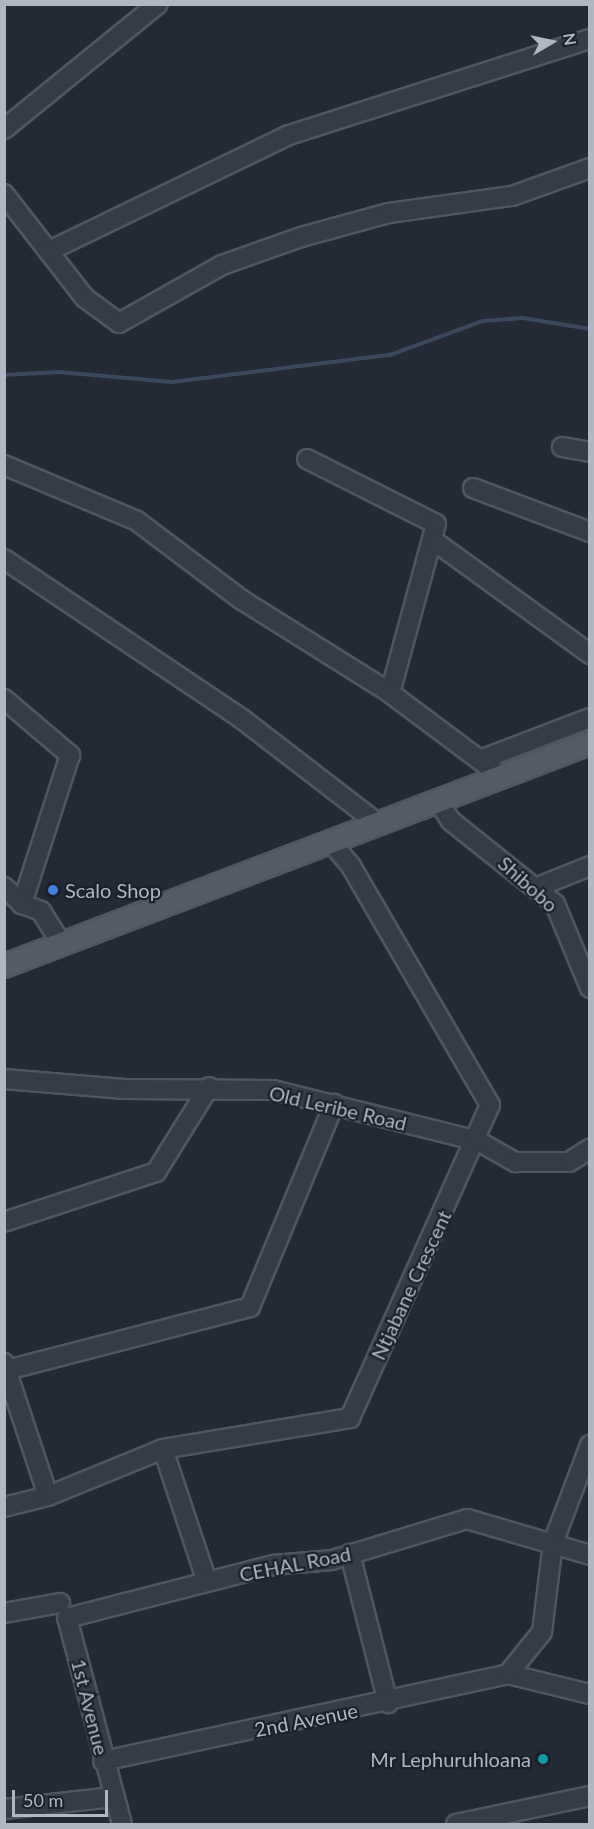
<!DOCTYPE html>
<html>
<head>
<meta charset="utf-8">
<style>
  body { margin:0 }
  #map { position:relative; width:594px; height:1829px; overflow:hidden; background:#232935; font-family:Lato,sans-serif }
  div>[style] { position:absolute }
  .stream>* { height:4px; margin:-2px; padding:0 2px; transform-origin:2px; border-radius:2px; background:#3a475d }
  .roads { filter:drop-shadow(2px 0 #505661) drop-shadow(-2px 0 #505661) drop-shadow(0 2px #505661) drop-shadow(0 -2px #505661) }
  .minor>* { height:18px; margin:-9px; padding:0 9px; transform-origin:9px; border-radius:9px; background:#363c46 }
  .major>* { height:22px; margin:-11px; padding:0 11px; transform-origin:11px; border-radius:11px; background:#545a66 }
  .dots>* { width:16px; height:16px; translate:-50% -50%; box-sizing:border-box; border:3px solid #1b212b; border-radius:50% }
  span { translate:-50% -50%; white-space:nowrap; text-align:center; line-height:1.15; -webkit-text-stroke:4.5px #1b212b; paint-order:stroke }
  .street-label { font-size:20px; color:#b0b6c2 }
  .poi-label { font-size:20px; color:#b0b6c2 }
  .left { translate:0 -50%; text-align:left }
  .right { translate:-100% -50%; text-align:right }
  .frame { position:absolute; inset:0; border:6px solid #b0b6c2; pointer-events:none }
  .north { position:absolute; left:522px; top:12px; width:60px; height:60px; -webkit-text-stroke:4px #1b212b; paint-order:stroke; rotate:81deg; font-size:16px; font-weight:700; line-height:24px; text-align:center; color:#b0b6c2 }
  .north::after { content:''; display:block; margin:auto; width:21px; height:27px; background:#b0b6c2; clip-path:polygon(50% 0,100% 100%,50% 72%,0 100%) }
  .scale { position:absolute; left:12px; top:1790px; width:96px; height:27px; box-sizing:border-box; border:3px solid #b0b6c2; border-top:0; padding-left:8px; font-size:18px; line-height:21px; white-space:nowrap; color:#b0b6c2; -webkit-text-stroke:4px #1b212b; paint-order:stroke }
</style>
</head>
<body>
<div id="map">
  <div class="stream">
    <i style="left:4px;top:375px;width:55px;rotate:-3.1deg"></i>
    <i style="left:59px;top:372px;width:113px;rotate:5.1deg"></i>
    <i style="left:172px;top:382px;width:220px;rotate:-7.1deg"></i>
    <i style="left:390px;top:355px;width:99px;rotate:-20.1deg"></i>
    <i style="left:483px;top:321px;width:40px;rotate:-4.3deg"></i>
    <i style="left:523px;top:318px;width:68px;rotate:9.3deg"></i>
  </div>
  <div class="roads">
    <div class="minor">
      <i style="left:4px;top:129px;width:198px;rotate:-39.1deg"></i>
      <i style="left:4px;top:194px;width:132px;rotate:52.1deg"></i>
      <i style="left:85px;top:298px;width:42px;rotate:36.3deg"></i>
      <i style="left:119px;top:323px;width:118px;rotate:-29.4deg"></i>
      <i style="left:222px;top:265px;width:84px;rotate:-19.5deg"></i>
      <i style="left:301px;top:237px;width:91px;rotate:-15.3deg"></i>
      <i style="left:389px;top:213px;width:124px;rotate:-7.9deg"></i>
      <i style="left:512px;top:196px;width:83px;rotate:-19.7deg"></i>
      <i style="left:51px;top:250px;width:264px;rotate:-25.8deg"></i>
      <i style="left:289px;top:135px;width:316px;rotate:-17.7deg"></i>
      <i style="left:562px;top:447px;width:28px;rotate:10deg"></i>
      <i style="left:307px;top:459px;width:144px;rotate:26.7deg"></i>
      <i style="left:436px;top:524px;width:175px;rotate:105.2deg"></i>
      <i style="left:4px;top:465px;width:144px;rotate:22.8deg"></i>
      <i style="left:137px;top:521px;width:131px;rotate:37deg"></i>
      <i style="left:242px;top:600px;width:175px;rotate:32.1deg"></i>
      <i style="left:390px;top:693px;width:139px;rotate:36.8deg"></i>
      <i style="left:473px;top:488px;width:125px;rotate:20.6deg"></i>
      <i style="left:434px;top:541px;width:193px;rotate:35.9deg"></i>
      <i style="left:4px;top:559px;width:287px;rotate:33.9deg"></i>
      <i style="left:242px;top:719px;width:170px;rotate:37.6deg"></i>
      <i style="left:4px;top:699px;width:87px;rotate:40.3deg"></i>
      <i style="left:70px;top:755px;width:157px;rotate:107.9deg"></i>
      <i style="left:480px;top:760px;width:118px;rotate:-20.9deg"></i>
      <i style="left:438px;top:801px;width:24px;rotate:57deg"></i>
      <i style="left:451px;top:821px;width:133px;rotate:38.6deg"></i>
      <i style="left:555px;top:904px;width:91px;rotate:67.4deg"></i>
      <i style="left:4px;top:887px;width:25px;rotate:43deg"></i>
      <i style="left:22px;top:904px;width:20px;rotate:20deg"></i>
      <i style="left:41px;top:911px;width:40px;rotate:58deg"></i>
      <i style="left:535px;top:888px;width:59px;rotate:-21.8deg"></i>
      <i style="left:4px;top:1079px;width:121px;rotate:4.7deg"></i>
      <i style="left:125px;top:1089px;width:148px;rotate:0.4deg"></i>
      <i style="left:273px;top:1090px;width:211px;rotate:14deg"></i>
      <i style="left:478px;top:1141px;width:43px;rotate:29.6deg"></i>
      <i style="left:515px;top:1162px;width:54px"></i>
      <i style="left:569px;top:1162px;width:25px;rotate:-32deg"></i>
      <i style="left:4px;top:1222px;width:160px;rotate:-18.2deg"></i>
      <i style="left:156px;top:1172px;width:100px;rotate:-58.1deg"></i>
      <i style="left:4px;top:1363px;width:140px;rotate:71.7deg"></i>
      <i style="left:7px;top:1370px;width:251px;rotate:-14.5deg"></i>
      <i style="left:250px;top:1307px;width:220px;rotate:-67.5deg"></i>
      <i style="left:163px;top:1449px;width:140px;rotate:71.7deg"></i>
      <i style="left:4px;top:1507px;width:45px;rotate:-14deg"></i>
      <i style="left:48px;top:1496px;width:124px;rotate:-22.2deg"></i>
      <i style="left:163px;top:1449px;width:190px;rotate:-9.4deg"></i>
      <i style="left:350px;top:1418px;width:343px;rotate:-65.9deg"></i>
      <i style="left:490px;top:1105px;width:276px;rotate:-120.2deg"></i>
      <i style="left:351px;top:866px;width:31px;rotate:-130deg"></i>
      <i style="left:350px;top:1554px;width:154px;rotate:75.7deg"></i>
      <i style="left:4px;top:1613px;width:57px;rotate:-10.1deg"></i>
      <i style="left:508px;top:1674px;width:84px;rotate:13.7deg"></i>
      <i style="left:103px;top:1761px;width:414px;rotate:-12.1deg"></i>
      <i style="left:508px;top:1674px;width:54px;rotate:-51deg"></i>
      <i style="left:542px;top:1632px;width:90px;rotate:-83deg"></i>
      <i style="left:553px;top:1543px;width:105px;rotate:-69.3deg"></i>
      <i style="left:4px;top:1809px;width:111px;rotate:-6.2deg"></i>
      <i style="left:122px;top:1824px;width:213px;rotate:-104.9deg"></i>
      <i style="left:67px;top:1618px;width:214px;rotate:-14.4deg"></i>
      <i style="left:274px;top:1565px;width:58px;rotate:-4.9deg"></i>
      <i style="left:332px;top:1560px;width:141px;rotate:-16.9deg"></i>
      <i style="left:467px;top:1519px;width:128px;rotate:16.3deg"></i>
      <i style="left:456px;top:1824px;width:137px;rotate:-11.8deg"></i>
    </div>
    <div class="major">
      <i style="left:4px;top:966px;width:627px;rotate:-20.83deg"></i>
    </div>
  </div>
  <div class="dots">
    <i style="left:53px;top:890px;background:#3f7fe0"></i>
    <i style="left:543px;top:1759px;background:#0f9aa8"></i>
  </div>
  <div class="street-label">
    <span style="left:528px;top:884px;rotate:42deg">Shibobo</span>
    <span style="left:338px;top:1108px;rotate:13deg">Old Leribe Road</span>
    <span style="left:411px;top:1285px;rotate:-65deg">Ntjabane Crescent</span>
    <span style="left:295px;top:1564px;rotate:-11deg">CEHAL Road</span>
    <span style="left:90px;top:1707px;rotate:76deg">1st Avenue</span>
    <span style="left:306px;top:1720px;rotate:-11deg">2nd Avenue</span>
  </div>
  <div class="poi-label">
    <span class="left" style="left:65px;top:890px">Scalo Shop</span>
    <span class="right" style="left:531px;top:1759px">Mr Lephuruhloana</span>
  </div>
  <div class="frame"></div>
  <div class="north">N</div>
  <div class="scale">50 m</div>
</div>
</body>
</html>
